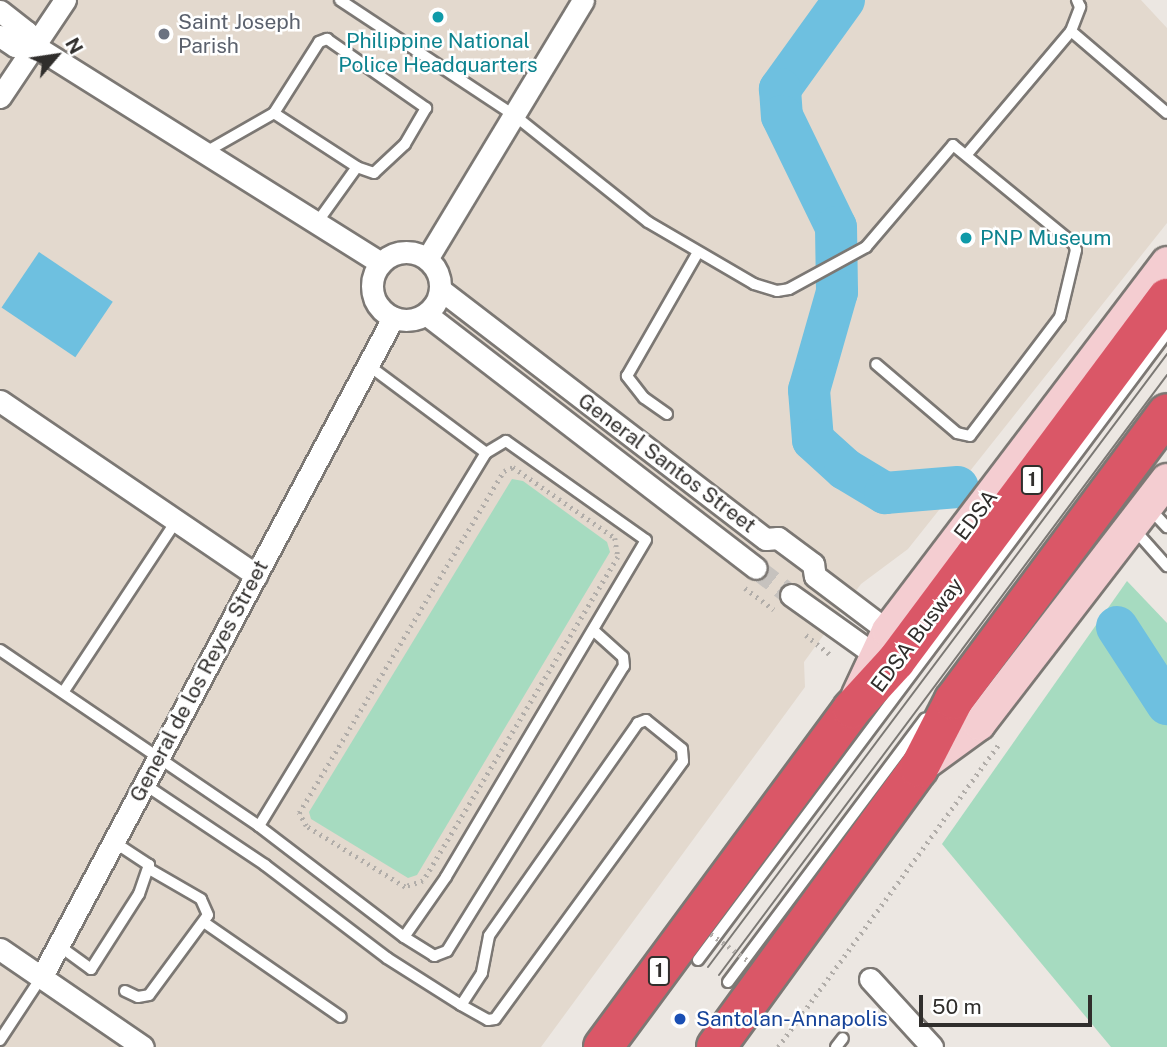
<!DOCTYPE html>
<html>
<head>
<meta charset="utf-8">
<style>
  body { margin:0 }
  #map { position:relative; width:1167px; height:1047px; overflow:hidden; background:#ece7e2; font-family:"Public Sans",sans-serif }
  div>[style] { position:absolute }
  .built>* { inset:0; background:#e3d9ce }
  .green>* { inset:0; background:#a6dbc0 }
  .water>* { inset:0; background:#6ec0e0; transform-origin:0 0 }
  .river>* { height:42px; margin:-21px; padding:0 21px; transform-origin:21px; border-radius:21px; background:#6ec0e0 }
  .street-tunnel>* { height:21px; margin-top:-10.5px; transform-origin:0; background:repeating-linear-gradient(90deg,#c6c2be 0 21px,transparent 0 31px) }
  .path>* { height:4.5px; margin-top:-2.25px; transform-origin:0; background:repeating-linear-gradient(90deg,#b1ada9 0 2px,transparent 0 7px) }
  .roads { filter:drop-shadow(2px 0 #7c7874) drop-shadow(-2px 0 #7c7874) drop-shadow(0 2px #7c7874) drop-shadow(0 -2px #7c7874) }
  .lane>* { height:10px; margin:-5px; padding:0 5px; transform-origin:5px; border-radius:5px; background:#fff }
  .street>* { height:21px; margin:-10.5px; padding:0 10.5px; transform-origin:10.5px; border-radius:10.5px; background:#fff }
  .street>.ring { margin:-10.5px; padding:0; box-sizing:content-box; background:none; border:21px solid #fff; border-radius:50% }
  .secondary>* { height:32px; margin:-16px; padding:0 16px; transform-origin:16px; border-radius:16px; background:#f4cdd1 }
  .highway>* { height:38px; margin:-19px; padding:0 19px; transform-origin:19px; border-radius:19px; background:#da5767 }
  .tram>* { height:2px; margin:-1px; padding:0 1px; transform-origin:1px; border-radius:1px; background:#7c7975 }
  .path-bridge>* { height:4.5px; margin-top:-2.25px; transform-origin:0; background:repeating-linear-gradient(90deg,#b1ada9 0 2px,transparent 0 7px) }
  .dots>* { width:19px; height:19px; translate:-50% -50%; box-sizing:border-box; border:4px solid #fff; border-radius:50% }
  span { translate:-50% -50%; white-space:nowrap; text-align:center; line-height:1.15; -webkit-text-stroke:5px #fff; paint-order:stroke }
  .shield-label span { padding:2px 5px; background:#fff; border:2px solid; border-radius:5px; -webkit-text-stroke-width:0 }
  .shield-label { font-size:19px; color:#302e2c; font-weight:700 }
  .worship-label { font-size:21px; color:#5b616d }
  .left { translate:0 -50%; text-align:left }
  .culture-label { font-size:21px; color:#0d838f }
  .street-label { font-size:21px; color:#302e2c }
  .transit-label { font-size:21px; color:#164399 }
  .north { position:absolute; left:21px; top:21px; width:70px; height:70px; -webkit-text-stroke:5px #fff; paint-order:stroke; rotate:61deg; font-size:19px; font-weight:700; line-height:28px; text-align:center; color:#302e2c }
  .north::after { content:''; display:block; margin:auto; width:24px; height:32px; background:#302e2c; clip-path:polygon(50% 0,100% 100%,50% 72%,0 100%) }
  .scale { position:absolute; left:919px; top:995px; width:173px; height:32px; box-sizing:border-box; border:4px solid #302e2c; border-top:0; padding-left:9px; font-size:21px; line-height:24px; white-space:nowrap; color:#302e2c; -webkit-text-stroke:5px #fff; paint-order:stroke }
</style>
</head>
<body>
<div id="map">
  <div class="built">
    <i style="clip-path:polygon(0 0,1141px 0,1167px 28px,1167px 223px,908px 549px,861px 584px,849px 600px,804px 662px,805px 687px,541px 1047px,0 1047px)"></i>
  </div>
  <div class="green">
    <i style="clip-path:polygon(512px 479px,523px 481px,607px 542px,610px 552px,417px 875px,408px 878px,311px 819px,309px 812px)"></i>
    <i style="clip-path:polygon(1127px 581px,1167px 623px,1167px 1047px,1111px 1047px,942px 844px)"></i>
  </div>
  <div class="water">
    <i style="left:39px;top:252px;width:89px;height:67px;rotate:34deg"></i>
  </div>
  <div class="river">
    <i style="left:844px;top:0;width:110px;rotate:125.7deg"></i>
    <i style="left:780px;top:89px;width:27px;rotate:86deg"></i>
    <i style="left:782px;top:116px;width:123px;rotate:64.1deg"></i>
    <i style="left:836px;top:227px;width:65px;rotate:89.1deg"></i>
    <i style="left:837px;top:292px;width:102px;rotate:105.9deg"></i>
    <i style="left:809px;top:390px;width:50px;rotate:85.4deg"></i>
    <i style="left:813px;top:440px;width:43px;rotate:42.2deg"></i>
    <i style="left:845px;top:469px;width:47px;rotate:31deg"></i>
    <i style="left:885px;top:493px;width:73px;rotate:-4.7deg"></i>
    <i style="left:1117px;top:627px;width:92px;rotate:57deg"></i>
  </div>
  <div class="street-tunnel">
    <i style="left:756px;top:568px;width:44px;rotate:37.6deg"></i>
  </div>
  <div class="path">
    <i style="left:513px;top:467px;width:124px;rotate:34.8deg"></i>
    <i style="left:615px;top:538px;width:19px;rotate:81deg"></i>
    <i style="left:618px;top:557px;width:378px;rotate:121deg"></i>
    <i style="left:423px;top:881px;width:19px;rotate:162deg"></i>
    <i style="left:405px;top:887px;width:116px;rotate:-148.4deg"></i>
    <i style="left:306px;top:826px;width:15px;rotate:-118deg"></i>
    <i style="left:299px;top:813px;width:399px;rotate:-59.1deg"></i>
    <i style="left:504px;top:471px;width:10px;rotate:-24deg"></i>
    <i style="left:745px;top:588px;width:36px;rotate:37deg"></i>
    <i style="left:806px;top:635px;width:33px;rotate:39deg"></i>
    <i style="left:778px;top:1047px;width:374px;rotate:-53.9deg"></i>
  </div>
  <div class="roads">
    <div class="lane">
      <i style="left:340px;top:0;width:209px;rotate:33.5deg"></i>
      <i style="left:514px;top:115px;width:171px;rotate:38.6deg"></i>
      <i style="left:648px;top:222px;width:123px;rotate:30.3deg"></i>
      <i style="left:754px;top:284px;width:24px;rotate:17deg"></i>
      <i style="left:777px;top:291px;width:12px;rotate:-9deg"></i>
      <i style="left:789px;top:289px;width:88px;rotate:-28.6deg"></i>
      <i style="left:866px;top:247px;width:134px;rotate:-49.5deg"></i>
      <i style="left:953px;top:145px;width:156px;rotate:39.3deg"></i>
      <i style="left:1074px;top:244px;width:6px;rotate:72deg"></i>
      <i style="left:1076px;top:250px;width:69px;rotate:103.4deg"></i>
      <i style="left:1060px;top:317px;width:149px;rotate:127.1deg"></i>
      <i style="left:970px;top:436px;width:13px;rotate:-167deg"></i>
      <i style="left:957px;top:433px;width:106px;rotate:-139.6deg"></i>
      <i style="left:1071px;top:31px;width:26px;rotate:-69deg"></i>
      <i style="left:1080px;top:7px;width:8px;rotate:-113deg"></i>
      <i style="left:204px;top:153px;width:81px;rotate:-29.7deg"></i>
      <i style="left:274px;top:113px;width:84px;rotate:-57.6deg"></i>
      <i style="left:319px;top:42px;width:9px;rotate:-21deg"></i>
      <i style="left:327px;top:39px;width:121px;rotate:34.9deg"></i>
      <i style="left:426px;top:108px;width:42px;rotate:120.3deg"></i>
      <i style="left:405px;top:144px;width:42px;rotate:136.9deg"></i>
      <i style="left:374px;top:173px;width:18px;rotate:-161deg"></i>
      <i style="left:357px;top:167px;width:99px;rotate:-147deg"></i>
      <i style="left:968px;top:153px;width:160px;rotate:-49.8deg"></i>
      <i style="left:1071px;top:31px;width:126px;rotate:40.5deg"></i>
      <i style="left:316px;top:224px;width:70px;rotate:-54.3deg"></i>
      <i style="left:368px;top:365px;width:147px;rotate:36.7deg"></i>
      <i style="left:667px;top:414px;width:28px;rotate:-145deg"></i>
      <i style="left:644px;top:398px;width:28px;rotate:-128deg"></i>
      <i style="left:627px;top:376px;width:141px;rotate:-60.2deg"></i>
      <i style="left:506px;top:441px;width:171px;rotate:35.3deg"></i>
      <i style="left:646px;top:540px;width:392px;rotate:120.7deg"></i>
      <i style="left:446px;top:877px;width:73px;rotate:125deg"></i>
      <i style="left:404px;top:937px;width:183px;rotate:-142.6deg"></i>
      <i style="left:259px;top:826px;width:437px;rotate:-58.7deg"></i>
      <i style="left:486px;top:453px;width:23px;rotate:-31deg"></i>
      <i style="left:1150px;top:509px;width:25px;rotate:47deg"></i>
      <i style="left:1134px;top:529px;width:50px;rotate:48.3deg"></i>
      <i style="left:0;top:650px;width:313px;rotate:34.2deg"></i>
      <i style="left:64px;top:691px;width:204px;rotate:-56.6deg"></i>
      <i style="left:144px;top:784px;width:146px;rotate:33.8deg"></i>
      <i style="left:265px;top:865px;width:153px;rotate:37.3deg"></i>
      <i style="left:387px;top:958px;width:88px;rotate:32.4deg"></i>
      <i style="left:461px;top:1005px;width:31px;rotate:29deg"></i>
      <i style="left:488px;top:1020px;width:7px;rotate:-8deg"></i>
      <i style="left:495px;top:1019px;width:319px;rotate:-53.9deg"></i>
      <i style="left:683px;top:761px;width:12px;rotate:-95deg"></i>
      <i style="left:682px;top:749px;width:46px;rotate:-141.1deg"></i>
      <i style="left:646px;top:720px;width:9px;rotate:159deg"></i>
      <i style="left:638px;top:723px;width:260px;rotate:125deg"></i>
      <i style="left:489px;top:936px;width:38px;rotate:101deg"></i>
      <i style="left:482px;top:973px;width:38px;rotate:123deg"></i>
      <i style="left:205px;top:923px;width:165px;rotate:34.7deg"></i>
      <i style="left:404px;top:937px;width:36px;rotate:32deg"></i>
      <i style="left:434px;top:956px;width:14px;rotate:-21deg"></i>
      <i style="left:447px;top:951px;width:335px;rotate:-58.2deg"></i>
      <i style="left:624px;top:666px;width:9px;rotate:-96deg"></i>
      <i style="left:623px;top:657px;width:40px;rotate:-138deg"></i>
      <i style="left:58px;top:945px;width:41px;rotate:36deg"></i>
      <i style="left:91px;top:969px;width:89px;rotate:-57.4deg"></i>
      <i style="left:139px;top:894px;width:31px;rotate:-71deg"></i>
      <i style="left:149px;top:865px;width:42px;rotate:-146.7deg"></i>
      <i style="left:698px;top:960px;width:783px;rotate:-53.2deg"></i>
      <i style="left:728px;top:982px;width:329px;rotate:-53.2deg"></i>
      <i style="left:125px;top:991px;width:14px;rotate:25deg"></i>
      <i style="left:138px;top:997px;width:11px;rotate:-10deg"></i>
      <i style="left:149px;top:995px;width:99px;rotate:-53.6deg"></i>
      <i style="left:208px;top:915px;width:17px;rotate:-114deg"></i>
      <i style="left:201px;top:899px;width:60px;rotate:-150deg"></i>
      <i style="left:0;top:1040px;width:77px;rotate:-56.7deg"></i>
      <i style="left:836px;top:1047px;width:11px;rotate:-52deg"></i>
    </div>
    <div class="street">
      <i style="left:0;top:11px;width:34px;rotate:38deg"></i>
      <i style="left:27px;top:32px;width:11px;rotate:75deg"></i>
      <i style="left:30px;top:43px;width:414px;rotate:32.1deg"></i>
      <i style="left:0;top:36px;width:18px;rotate:34deg"></i>
      <i style="left:15px;top:46px;width:15px;rotate:-11deg"></i>
      <i style="left:0;top:97px;width:117px;rotate:-56.2deg"></i>
      <i class="ring" style="left:372px;top:252px;width:47px;height:47px"></i>
      <i style="left:427px;top:259px;width:302px;rotate:-58.9deg"></i>
      <i style="left:441px;top:290px;width:409px;rotate:37.5deg"></i>
      <i style="left:766px;top:539px;width:12px;rotate:-5deg"></i>
      <i style="left:778px;top:538px;width:44px;rotate:36.6deg"></i>
      <i style="left:813px;top:564px;width:12px;rotate:81deg"></i>
      <i style="left:815px;top:576px;width:91px;rotate:37deg"></i>
      <i style="left:426px;top:314px;width:416px;rotate:37.6deg"></i>
      <i style="left:0;top:401px;width:310px;rotate:34.2deg"></i>
      <i style="left:791px;top:595px;width:103px;rotate:35.5deg"></i>
      <i style="left:0;top:949px;width:173px;rotate:34.4deg"></i>
      <i style="left:42px;top:976px;width:746px;rotate:-61.92deg"></i>
      <i style="left:870px;top:979px;width:92px;rotate:47.6deg"></i>
    </div>
    <div class="secondary">
      <i style="left:858px;top:695px;width:71px;rotate:-64.9deg"></i>
      <i style="left:888px;top:631px;width:462px;rotate:-52.8deg"></i>
      <i style="left:920px;top:767px;width:73px;rotate:-36.1deg"></i>
      <i style="left:979px;top:724px;width:308px;rotate:-52.4deg"></i>
    </div>
    <div class="highway">
      <i style="left:603px;top:1047px;width:420px;rotate:-53.6deg"></i>
      <i style="left:852px;top:709px;width:65px;rotate:-47.5deg"></i>
      <i style="left:896px;top:661px;width:453px;rotate:-53.3deg"></i>
      <i style="left:716px;top:1047px;width:345px;rotate:-54deg"></i>
      <i style="left:919px;top:768px;width:76px;rotate:-62.8deg"></i>
      <i style="left:954px;top:700px;width:357px;rotate:-53.4deg"></i>
    </div>
  </div>
  <div class="tram">
    <i style="left:708px;top:967px;width:766px;rotate:-53.17deg"></i>
    <i style="left:719px;top:975px;width:749px;rotate:-53.25deg"></i>
  </div>
  <div class="path-bridge">
    <i style="left:711px;top:934px;width:48px;rotate:35.7deg"></i>
  </div>
  <div class="dots">
    <i style="left:438px;top:17px;background:#0f9aa8"></i>
    <i style="left:164px;top:34px;background:#6b7280"></i>
    <i style="left:966px;top:238px;background:#0f9aa8"></i>
    <i style="left:680px;top:1019px;background:#1a4fb4"></i>
  </div>
  <div class="shield-label">
    <span style="left:1032px;top:480px">1</span>
    <span style="left:659px;top:971px">1</span>
  </div>
  <div class="worship-label">
    <span class="left" style="left:178px;top:34px">Saint Joseph<br>Parish</span>
  </div>
  <div class="culture-label">
    <span style="left:438px;top:53px">Philippine National<br>Police Headquarters</span>
    <span class="left" style="left:980px;top:238px">PNP Museum</span>
  </div>
  <div class="street-label">
    <span style="left:667px;top:463px;rotate:37deg">General Santos Street</span>
    <span style="left:976px;top:515px;rotate:-53deg">EDSA</span>
    <span style="left:917px;top:635px;rotate:-53deg">EDSA Busway</span>
    <span style="left:199px;top:681px;rotate:-62deg">General de los Reyes Street</span>
  </div>
  <div class="transit-label">
    <span class="left" style="left:696px;top:1019px">Santolan-Annapolis</span>
  </div>
  <div class="north">N</div>
  <div class="scale">50 m</div>
</div>
</body>
</html>
